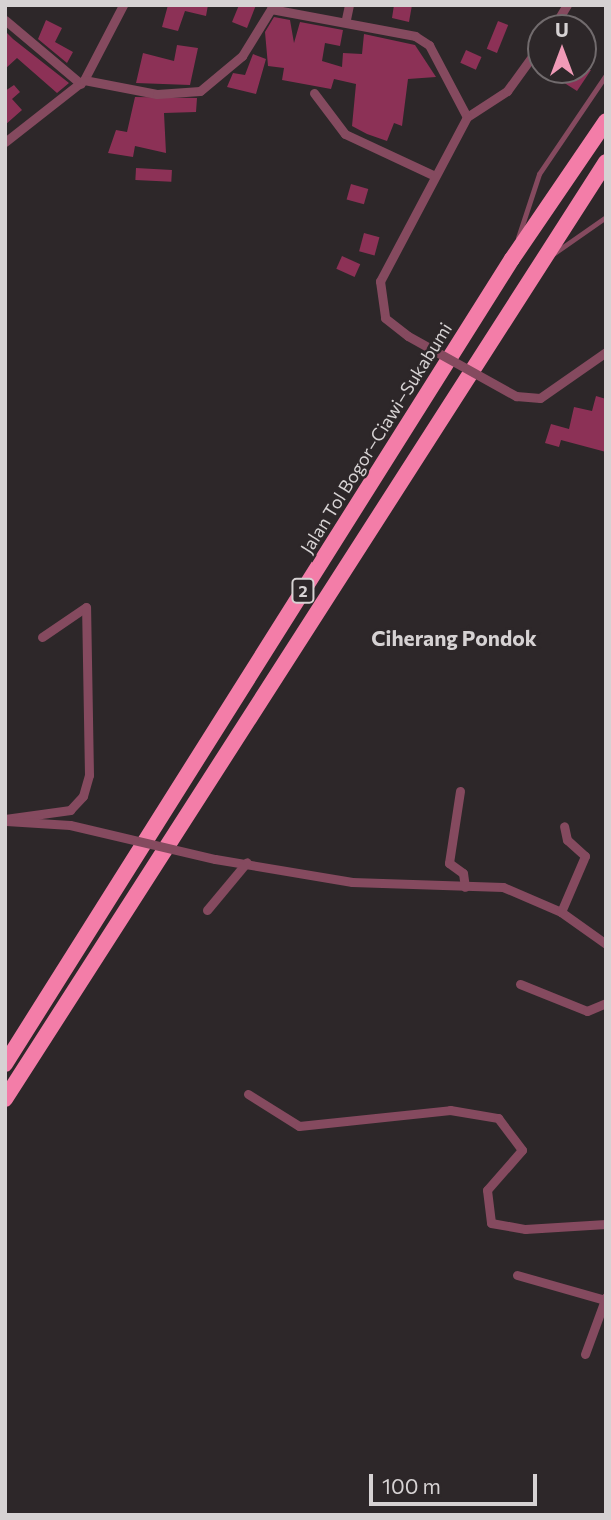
<!DOCTYPE html>
<html>
<head>
<meta charset="utf-8">
<style>
  body { margin:0 }
  #map { position:relative; width:611px; height:1520px; overflow:hidden; background:#2d2729; font-family:Commissioner,sans-serif }
  div>[style] { position:absolute }
  .building>* { inset:0; background:#8c3156; transform-origin:0 0 }
  .lane>* { height:4.5px; margin:-2.25px; padding:0 2.25px; transform-origin:2.25px; border-radius:2.25px; background:#854a5f }
  .street>* { height:9px; margin:-4.5px; padding:0 4.5px; transform-origin:4.5px; border-radius:4.5px; background:#854a5f }
  .highway>* { height:16px; margin:-8px; padding:0 8px; transform-origin:8px; border-radius:8px; background:#f37da8 }
  .street-bridge>* { height:9px; margin:-4.5px; padding:0 4.5px; transform-origin:4.5px; border-radius:4.5px; background:#854a5f }
  span { translate:-50% -50%; white-space:nowrap; text-align:center; line-height:1.15; -webkit-text-stroke:5px #2d2729; paint-order:stroke }
  .shield-label span { padding:2px 5px; background:#2d2729; border:2px solid; border-radius:5px; -webkit-text-stroke-width:0 }
  .shield-label { font-size:16px; color:#d6d2d3; font-weight:700 }
  .street-label { font-size:18px; color:#d6d2d3 }
  .quarter-label { font-size:21px; color:#d6d2d3; font-weight:700 }
  .frame { position:absolute; inset:0; border:7px solid #d6d2d3; pointer-events:none }
  .north { position:absolute; left:527px; top:14px; width:70px; height:70px; box-sizing:border-box; background:#2d2729; border:2px solid #716b6d; border-radius:50%; rotate:0deg; font-size:19px; font-weight:700; line-height:28px; text-align:center; color:#d6d2d3 }
  .north::after { content:''; display:block; margin:auto; width:24px; height:32px; background:#f09ab7; clip-path:polygon(50% 0,100% 100%,50% 72%,0 100%) }
  .scale { position:absolute; left:369px; top:1474px; width:168px; height:32px; box-sizing:border-box; border:4px solid #d6d2d3; border-top:0; padding-left:9px; font-size:21px; line-height:24px; white-space:nowrap; color:#d6d2d3; -webkit-text-stroke:5px #2d2729; paint-order:stroke }
</style>
</head>
<body>
<div id="map">
  <div class="building">
    <i style="clip-path:polygon(168px 5px,208px 5px,206px 16px,185px 11px,178px 31px,162px 27px)"></i>
    <i style="clip-path:polygon(239px 5px,256px 5px,247px 28px,232px 22px)"></i>
    <i style="clip-path:polygon(394px 5px,412px 5px,409px 22px,392px 18px)"></i>
    <i style="clip-path:polygon(274px 17px,290px 20px,294px 43px,300px 22px,343px 30px,340px 46px,325px 43px,322px 61px,342px 67px,343px 53px,362px 54px,364px 34px,415px 45px,436px 77px,408px 79px,402px 126px,394px 123px,387px 141px,367px 134px,352px 126px,356px 84px,334px 79px,331px 89px,282px 80px,284px 68px,268px 66px,265px 32px)"></i>
    <i style="clip-path:polygon(46px 20px,62px 28px,55px 42px,73px 52px,67px 63px,38px 39px)"></i>
    <i style="left:498px;top:21px;width:11px;height:30px;rotate:22deg"></i>
    <i style="clip-path:polygon(5px 31px,13px 39px,69px 83px,57px 93px,17px 58px,5px 69px)"></i>
    <i style="clip-path:polygon(177px 45px,198px 48px,190px 85px,136px 83px,143px 53px,174px 61px)"></i>
    <i style="left:466px;top:50px;width:17px;height:14px;rotate:24deg"></i>
    <i style="clip-path:polygon(253px 54px,266px 59px,256px 94px,227px 87px,233px 73px,245px 75px)"></i>
    <i style="clip-path:polygon(544px 70px,591px 70px,577px 91px)"></i>
    <i style="clip-path:polygon(14px 85px,20px 92px,12px 99px,22px 110px,5px 125px,5px 91px)"></i>
    <i style="clip-path:polygon(135px 97px,197px 98px,196px 112px,164px 113px,166px 153px,135px 146px,133px 157px,108px 153px,116px 130px,127px 132px)"></i>
    <i style="left:136px;top:168px;width:36px;height:12px;rotate:3deg"></i>
    <i style="left:351px;top:184px;width:18px;height:16px;rotate:16deg"></i>
    <i style="left:364px;top:233px;width:16px;height:19px;rotate:15deg"></i>
    <i style="left:342px;top:256px;width:20px;height:14px;rotate:24deg"></i>
    <i style="clip-path:polygon(596px 396px,606px 399px,606px 452px,561px 440px,559px 447px,545px 443px,551px 424px,569px 429px,574px 407px,592px 411px)"></i>
  </div>
  <div class="lane">
    <i style="left:518px;top:238px;width:67px;rotate:-71.8deg"></i>
    <i style="left:539px;top:174px;width:120px;rotate:-55.9deg"></i>
    <i style="left:553px;top:254px;width:65px;rotate:-34.9deg"></i>
  </div>
  <div class="street">
    <i style="left:346px;top:19px;width:14px;rotate:-78deg"></i>
    <i style="left:5px;top:20px;width:99px;rotate:40.1deg"></i>
    <i style="left:553px;top:28px;width:27px;rotate:-59deg"></i>
    <i style="left:84px;top:80px;width:85px;rotate:-62.5deg"></i>
    <i style="left:314px;top:93px;width:51px;rotate:52.9deg"></i>
    <i style="left:345px;top:134px;width:99px;rotate:25deg"></i>
    <i style="left:467px;top:117px;width:48px;rotate:-33deg"></i>
    <i style="left:507px;top:91px;width:58px;rotate:-54.1deg"></i>
    <i style="left:5px;top:142px;width:100px;rotate:-38.1deg"></i>
    <i style="left:84px;top:80px;width:74px;rotate:10.9deg"></i>
    <i style="left:157px;top:94px;width:43px;rotate:-4deg"></i>
    <i style="left:200px;top:91px;width:55px;rotate:-39.8deg"></i>
    <i style="left:242px;top:56px;width:55px;rotate:-58.3deg"></i>
    <i style="left:271px;top:9px;width:147px;rotate:10.6deg"></i>
    <i style="left:415px;top:36px;width:17px;rotate:33deg"></i>
    <i style="left:429px;top:45px;width:81px;rotate:62.2deg"></i>
    <i style="left:467px;top:117px;width:186px;rotate:117.9deg"></i>
    <i style="left:380px;top:281px;width:37px;rotate:82deg"></i>
    <i style="left:385px;top:318px;width:29px;rotate:38deg"></i>
    <i style="left:516px;top:396px;width:24px;rotate:5deg"></i>
    <i style="left:540px;top:398px;width:80px;rotate:-34.9deg"></i>
    <i style="left:42px;top:637px;width:53px;rotate:-34.3deg"></i>
    <i style="left:460px;top:791px;width:73px;rotate:98.7deg"></i>
    <i style="left:449px;top:863px;width:17px;rotate:36deg"></i>
    <i style="left:463px;top:873px;width:14px;rotate:82deg"></i>
    <i style="left:5px;top:819px;width:66px;rotate:-7.9deg"></i>
    <i style="left:70px;top:810px;width:19px;rotate:-47deg"></i>
    <i style="left:83px;top:796px;width:22px;rotate:-74deg"></i>
    <i style="left:89px;top:775px;width:168px;rotate:-91deg"></i>
    <i style="left:6px;top:821px;width:64px;rotate:3.6deg"></i>
    <i style="left:215px;top:859px;width:139px;rotate:9.5deg"></i>
    <i style="left:352px;top:882px;width:151px;rotate:1.9deg"></i>
    <i style="left:503px;top:887px;width:63px;rotate:23.3deg"></i>
    <i style="left:561px;top:912px;width:55px;rotate:35.4deg"></i>
    <i style="left:207px;top:910px;width:62px;rotate:-50.2deg"></i>
    <i style="left:561px;top:912px;width:61px;rotate:-66.8deg"></i>
    <i style="left:585px;top:856px;width:24px;rotate:-138deg"></i>
    <i style="left:567px;top:840px;width:14px;rotate:-102deg"></i>
    <i style="left:520px;top:984px;width:72px;rotate:21.9deg"></i>
    <i style="left:587px;top:1011px;width:21px;rotate:-23deg"></i>
    <i style="left:248px;top:1094px;width:60px;rotate:32.1deg"></i>
    <i style="left:299px;top:1126px;width:152px;rotate:-6deg"></i>
    <i style="left:450px;top:1110px;width:49px;rotate:9.5deg"></i>
    <i style="left:498px;top:1118px;width:40px;rotate:53deg"></i>
    <i style="left:522px;top:1150px;width:53px;rotate:131.2deg"></i>
    <i style="left:487px;top:1190px;width:33px;rotate:83deg"></i>
    <i style="left:491px;top:1223px;width:35px;rotate:10deg"></i>
    <i style="left:525px;top:1229px;width:81px;rotate:-3.5deg"></i>
    <i style="left:517px;top:1275px;width:91px;rotate:15.9deg"></i>
    <i style="left:585px;top:1354px;width:61px;rotate:-69.8deg"></i>
  </div>
  <div class="highway">
    <i style="left:5px;top:1064px;width:951px;rotate:-57.8deg"></i>
    <i style="left:512px;top:259px;width:167px;rotate:-55.7deg"></i>
    <i style="left:5px;top:1099px;width:1113px;rotate:-57.32deg"></i>
  </div>
  <div class="street-bridge">
    <i style="left:408px;top:336px;width:124px;rotate:29.1deg"></i>
    <i style="left:70px;top:825px;width:149px;rotate:13.2deg"></i>
  </div>
  <div class="shield-label">
    <span style="left:303px;top:591px">2</span>
  </div>
  <div class="street-label">
    <span style="left:376px;top:438px;rotate:-58deg">Jalan Tol Bogor–Ciawi–Sukabumi</span>
  </div>
  <div class="quarter-label">
    <span style="left:454px;top:638px">Ciherang Pondok</span>
  </div>
  <div class="frame"></div>
  <div class="north">U</div>
  <div class="scale">100 m</div>
</div>
</body>
</html>
